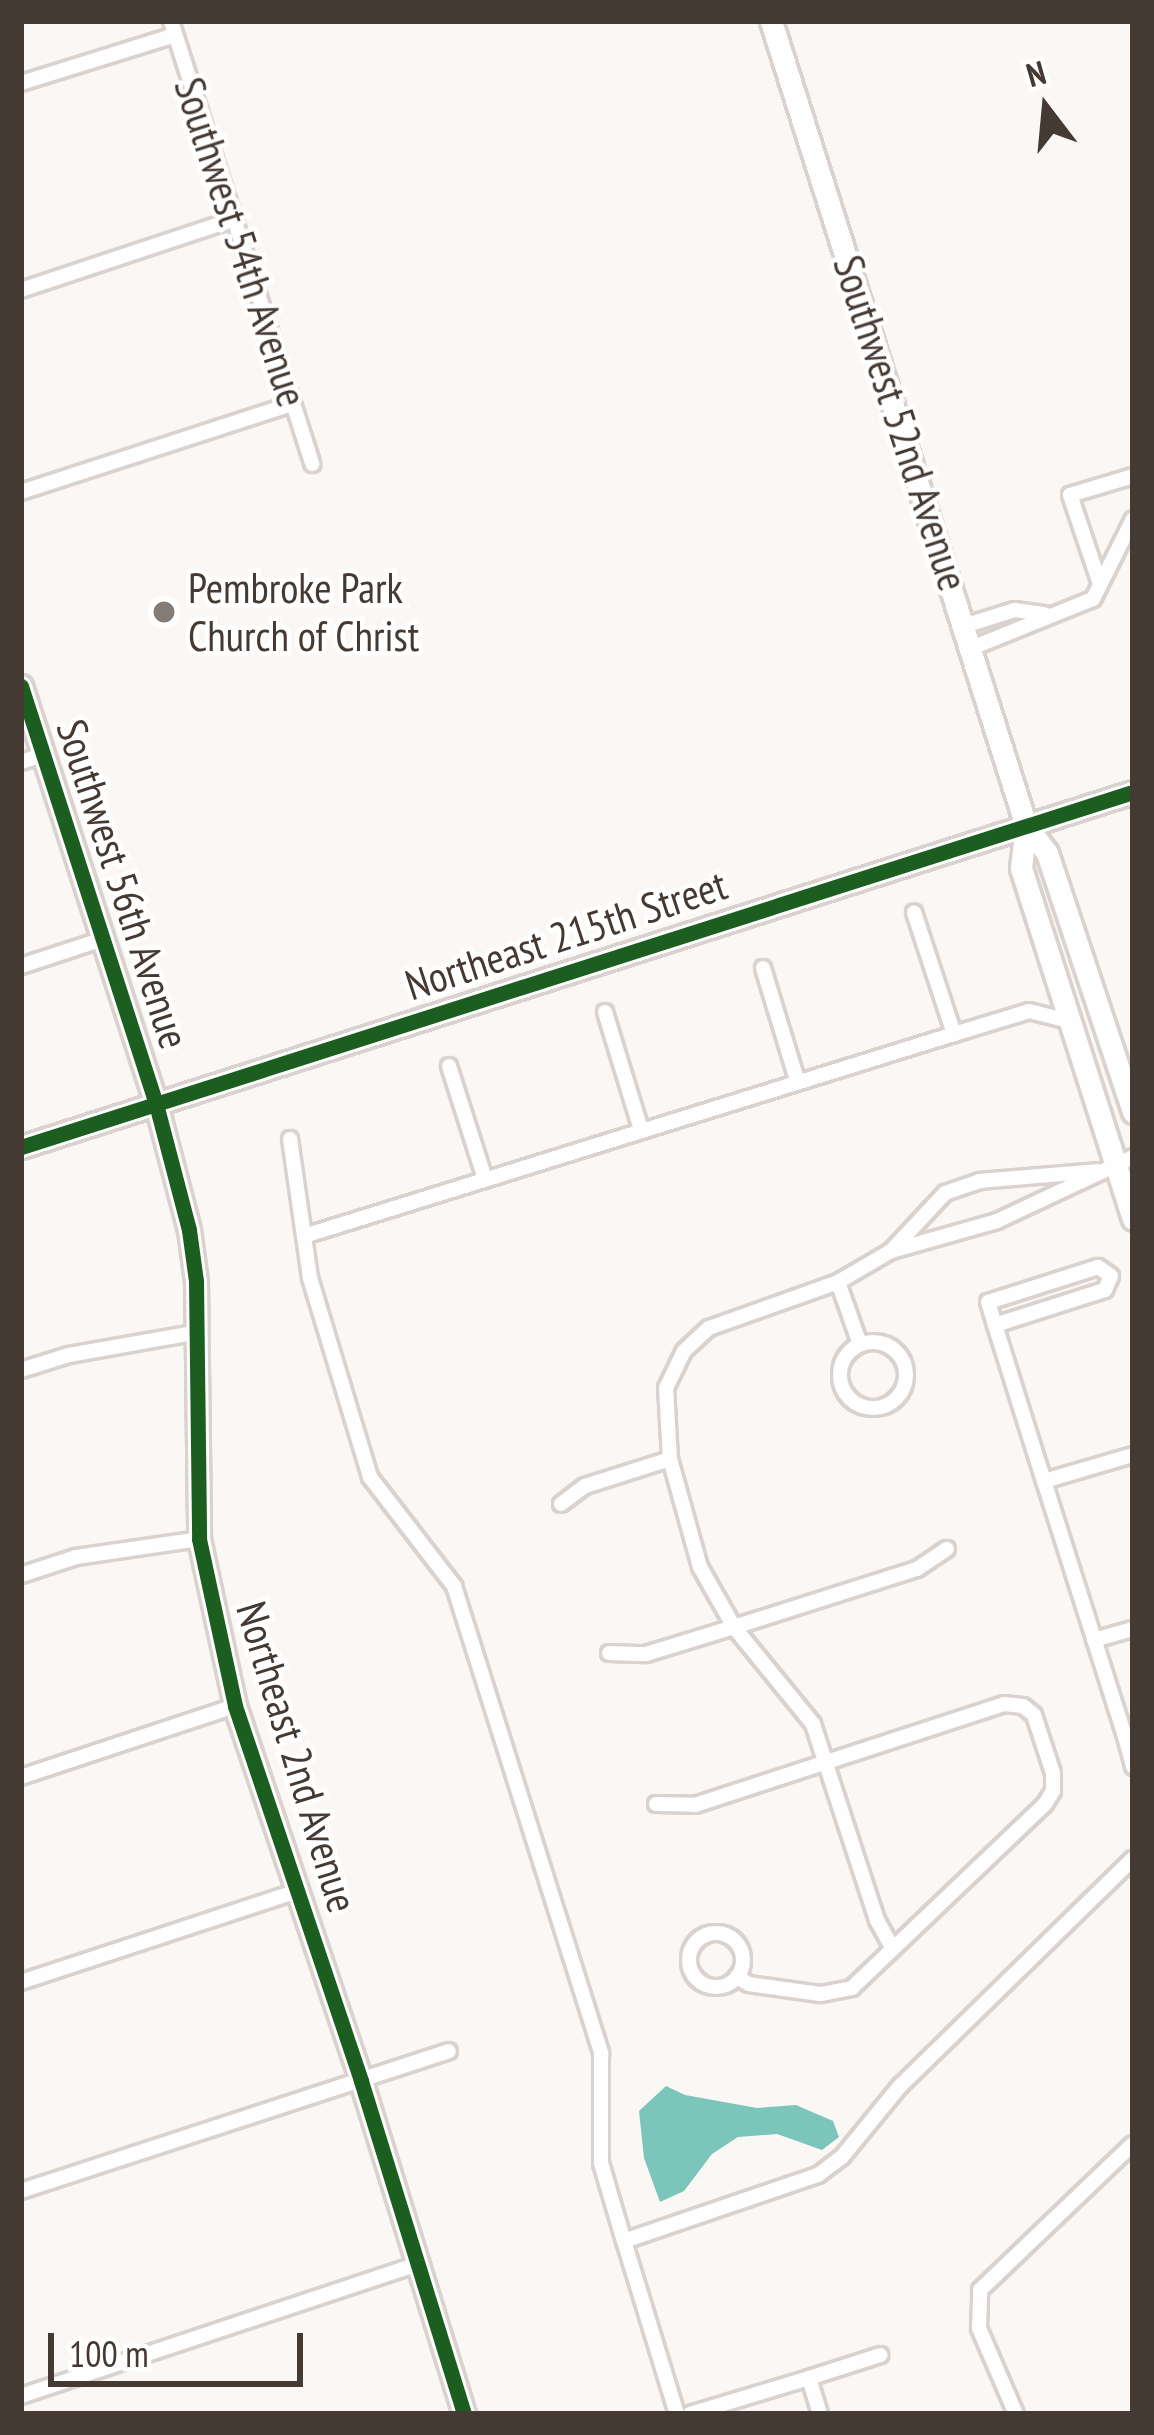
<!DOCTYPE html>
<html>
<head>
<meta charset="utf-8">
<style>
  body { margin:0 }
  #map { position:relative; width:1154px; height:2435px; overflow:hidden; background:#faf7f5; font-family:"PT Sans Narrow",sans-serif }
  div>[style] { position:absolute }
  .water>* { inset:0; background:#7bc5ba }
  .roads { filter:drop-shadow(3px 0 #d9d2ce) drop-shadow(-3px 0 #d9d2ce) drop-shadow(0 3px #d9d2ce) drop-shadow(0 -3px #d9d2ce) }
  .street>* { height:14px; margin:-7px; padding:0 7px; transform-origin:7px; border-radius:7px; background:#fefefe }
  .street>.ring { margin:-7px; padding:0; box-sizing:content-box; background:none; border:14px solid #fefefe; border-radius:50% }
  .secondary>* { height:21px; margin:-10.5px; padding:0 10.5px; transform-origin:10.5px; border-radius:10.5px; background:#fefefe }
  .cycleway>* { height:15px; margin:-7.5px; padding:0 7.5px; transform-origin:7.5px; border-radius:7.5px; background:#1b5e20 }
  .dots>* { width:33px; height:33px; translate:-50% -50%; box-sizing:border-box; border:6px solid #fff; border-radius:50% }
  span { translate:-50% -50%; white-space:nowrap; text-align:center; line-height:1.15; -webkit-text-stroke:9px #fff; paint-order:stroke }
  .street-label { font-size:42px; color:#453933 }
  .poi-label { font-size:42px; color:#453933 }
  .left { translate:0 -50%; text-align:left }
  .frame { position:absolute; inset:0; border:24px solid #453933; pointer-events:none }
  .north { position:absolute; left:986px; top:48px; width:120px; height:120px; -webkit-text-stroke:9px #fff; paint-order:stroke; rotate:344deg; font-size:33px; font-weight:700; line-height:48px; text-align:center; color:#453933 }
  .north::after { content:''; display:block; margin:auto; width:42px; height:54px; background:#453933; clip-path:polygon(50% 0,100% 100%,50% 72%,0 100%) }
  .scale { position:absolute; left:48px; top:2333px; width:255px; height:54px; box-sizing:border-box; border:6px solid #453933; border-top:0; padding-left:15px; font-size:36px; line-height:42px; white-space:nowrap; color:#453933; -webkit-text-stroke:9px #fff; paint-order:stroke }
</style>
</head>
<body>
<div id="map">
  <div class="water">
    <i style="clip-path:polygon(666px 2086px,685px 2095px,757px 2108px,796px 2105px,833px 2121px,839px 2137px,822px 2150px,777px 2134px,738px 2137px,712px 2154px,684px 2191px,660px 2202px,644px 2158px,639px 2111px)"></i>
  </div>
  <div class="roads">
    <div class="street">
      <i style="left:171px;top:21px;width:465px;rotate:72.3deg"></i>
      <i style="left:21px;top:83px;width:161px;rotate:-17.3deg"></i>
      <i style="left:21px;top:290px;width:225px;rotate:-18.4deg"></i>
      <i style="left:21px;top:492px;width:285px;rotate:-18deg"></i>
      <i style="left:1100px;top:584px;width:94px;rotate:-108.6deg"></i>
      <i style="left:1070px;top:495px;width:66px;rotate:-16.8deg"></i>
      <i style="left:967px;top:625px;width:50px;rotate:-17.4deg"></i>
      <i style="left:1015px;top:610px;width:30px;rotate:8deg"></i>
      <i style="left:974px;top:647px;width:128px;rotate:-22deg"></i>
      <i style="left:1093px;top:599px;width:89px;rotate:-63.4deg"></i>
      <i style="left:21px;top:762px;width:23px;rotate:-18deg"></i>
      <i style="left:21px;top:966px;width:86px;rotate:-18.2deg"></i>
      <i style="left:763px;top:968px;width:117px;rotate:73.1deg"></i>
      <i style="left:605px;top:1012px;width:123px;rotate:73deg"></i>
      <i style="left:954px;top:1034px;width:78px;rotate:-17deg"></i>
      <i style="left:1029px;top:1011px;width:41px;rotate:14deg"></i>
      <i style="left:449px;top:1066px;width:119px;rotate:72.3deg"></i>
      <i style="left:290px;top:1139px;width:140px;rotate:81.8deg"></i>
      <i style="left:310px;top:1278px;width:208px;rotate:73.2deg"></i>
      <i style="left:370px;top:1477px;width:138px;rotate:52.4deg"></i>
      <i style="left:454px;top:1586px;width:490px;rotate:72.5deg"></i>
      <i style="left:601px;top:2053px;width:110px;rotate:90deg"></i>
      <i style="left:601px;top:2163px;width:81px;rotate:73.6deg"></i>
      <i style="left:304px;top:1236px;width:681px;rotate:-17.26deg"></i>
      <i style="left:954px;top:1034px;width:128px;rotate:-108.2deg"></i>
      <i style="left:891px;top:1251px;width:110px;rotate:-15.8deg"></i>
      <i style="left:997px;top:1221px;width:150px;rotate:-25.2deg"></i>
      <i style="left:838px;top:1282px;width:66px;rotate:70.5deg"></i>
      <i style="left:995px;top:1325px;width:115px;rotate:-17.7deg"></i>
      <i style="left:1105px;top:1290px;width:15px;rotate:-67deg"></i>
      <i style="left:1111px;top:1276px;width:16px;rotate:-145deg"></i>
      <i style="left:1098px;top:1267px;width:115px;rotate:162.3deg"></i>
      <i style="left:988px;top:1302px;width:24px;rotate:73deg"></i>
      <i style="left:995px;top:1325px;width:164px;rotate:72.6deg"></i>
      <i style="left:1044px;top:1481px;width:272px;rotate:72.4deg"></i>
      <i style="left:1126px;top:1740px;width:28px;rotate:75deg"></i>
      <i class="ring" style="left:840px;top:1342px;width:52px;height:52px"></i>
      <i style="left:21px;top:1370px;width:50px;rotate:-17.4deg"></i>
      <i style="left:69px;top:1355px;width:127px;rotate:-10deg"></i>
      <i style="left:1044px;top:1481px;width:93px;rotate:-16.3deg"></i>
      <i style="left:561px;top:1504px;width:30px;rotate:-37deg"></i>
      <i style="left:585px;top:1486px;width:89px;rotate:-17.6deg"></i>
      <i style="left:21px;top:1575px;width:58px;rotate:-18.1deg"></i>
      <i style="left:76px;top:1557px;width:124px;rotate:-8.3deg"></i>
      <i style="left:1094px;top:1640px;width:41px;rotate:-15.8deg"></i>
      <i style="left:609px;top:1653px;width:37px;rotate:2deg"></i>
      <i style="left:646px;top:1654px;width:92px;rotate:-17.1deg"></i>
      <i style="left:734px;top:1627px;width:192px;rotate:-17.6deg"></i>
      <i style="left:917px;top:1569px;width:36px;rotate:-34deg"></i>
      <i style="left:21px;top:1777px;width:225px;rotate:-18.4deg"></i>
      <i style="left:656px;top:1804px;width:39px;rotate:1deg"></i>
      <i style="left:695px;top:1805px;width:325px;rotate:-18.1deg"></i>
      <i style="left:1004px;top:1704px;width:19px;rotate:6deg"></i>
      <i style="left:1023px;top:1706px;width:14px;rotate:39deg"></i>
      <i style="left:1034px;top:1715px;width:61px;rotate:71.9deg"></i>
      <i style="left:1053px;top:1773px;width:18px;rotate:90deg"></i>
      <i style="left:1053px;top:1791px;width:15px;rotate:122deg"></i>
      <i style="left:1045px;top:1804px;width:267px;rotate:136.4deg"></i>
      <i style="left:852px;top:1988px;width:33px;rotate:169deg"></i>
      <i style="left:820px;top:1994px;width:72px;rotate:-172deg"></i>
      <i style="left:749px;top:1984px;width:14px;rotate:-150deg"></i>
      <i class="ring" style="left:689px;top:1933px;width:40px;height:40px"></i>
      <i style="left:893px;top:1949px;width:33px;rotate:-119deg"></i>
      <i style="left:877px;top:1920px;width:206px;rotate:-108.1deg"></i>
      <i style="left:813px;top:1724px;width:125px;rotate:-129.2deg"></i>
      <i style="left:734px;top:1627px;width:69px;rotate:-119.5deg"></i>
      <i style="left:700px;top:1567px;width:112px;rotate:-105.5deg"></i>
      <i style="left:670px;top:1459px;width:71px;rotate:-93.2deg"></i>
      <i style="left:666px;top:1388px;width:41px;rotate:-64.1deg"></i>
      <i style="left:684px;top:1351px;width:34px;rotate:-43deg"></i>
      <i style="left:709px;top:1328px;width:137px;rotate:-19.6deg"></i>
      <i style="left:838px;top:1282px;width:61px;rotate:-30.3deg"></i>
      <i style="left:891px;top:1251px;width:79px;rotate:-47deg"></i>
      <i style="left:945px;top:1193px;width:36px;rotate:-19deg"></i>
      <i style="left:979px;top:1181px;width:118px;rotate:-4.8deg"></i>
      <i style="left:21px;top:1982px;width:291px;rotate:-18.2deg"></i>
      <i style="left:21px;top:2191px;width:450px;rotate:-18.1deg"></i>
      <i style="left:809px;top:2378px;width:75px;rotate:-17.9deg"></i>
      <i style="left:21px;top:2396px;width:418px;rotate:-18.4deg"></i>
      <i style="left:677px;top:2414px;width:181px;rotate:-107deg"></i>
      <i style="left:624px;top:2241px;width:205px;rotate:-18.8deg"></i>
      <i style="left:818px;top:2175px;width:30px;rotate:-37deg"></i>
      <i style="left:842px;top:2157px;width:92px;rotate:-50.8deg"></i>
      <i style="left:900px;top:2086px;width:325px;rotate:-44.3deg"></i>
      <i style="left:690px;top:2414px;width:124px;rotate:-16.8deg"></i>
      <i style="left:809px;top:2378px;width:38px;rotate:73deg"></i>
      <i style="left:1016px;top:2414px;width:94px;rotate:-113.3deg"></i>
      <i style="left:979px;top:2328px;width:38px;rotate:-88deg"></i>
      <i style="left:980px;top:2290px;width:211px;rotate:-43.7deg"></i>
    </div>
    <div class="secondary">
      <i style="left:771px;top:21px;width:844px;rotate:72.42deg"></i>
      <i style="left:1026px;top:826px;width:34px;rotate:52deg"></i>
      <i style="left:1047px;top:853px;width:273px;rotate:71.6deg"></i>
      <i style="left:21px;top:686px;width:439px;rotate:72.1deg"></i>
      <i style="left:156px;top:1104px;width:130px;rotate:75.3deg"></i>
      <i style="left:189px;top:1230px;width:51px;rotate:82.2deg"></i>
      <i style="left:196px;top:1281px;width:258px;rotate:89.3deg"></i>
      <i style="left:199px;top:1539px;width:171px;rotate:77.8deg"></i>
      <i style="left:235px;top:1706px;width:396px;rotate:71.4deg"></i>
      <i style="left:361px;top:2081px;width:349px;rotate:72.8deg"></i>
      <i style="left:1026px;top:826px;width:42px;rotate:96.8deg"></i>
      <i style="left:1021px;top:868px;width:368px;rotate:72.3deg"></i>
      <i style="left:21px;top:1147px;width:1167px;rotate:-17.71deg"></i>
    </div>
  </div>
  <div class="cycleway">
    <i style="left:21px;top:686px;width:439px;rotate:72.1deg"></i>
    <i style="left:156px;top:1104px;width:130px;rotate:75.3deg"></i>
    <i style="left:189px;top:1230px;width:51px;rotate:82.2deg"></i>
    <i style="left:196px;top:1281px;width:258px;rotate:89.3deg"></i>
    <i style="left:199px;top:1539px;width:171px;rotate:77.8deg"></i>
    <i style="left:235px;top:1706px;width:396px;rotate:71.4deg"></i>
    <i style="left:361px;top:2081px;width:349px;rotate:72.8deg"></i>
    <i style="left:21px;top:1147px;width:1167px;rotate:-17.71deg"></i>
  </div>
  <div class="dots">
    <i style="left:164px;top:612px;background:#847c77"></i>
  </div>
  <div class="street-label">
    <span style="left:241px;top:242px;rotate:72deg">Southwest 54th Avenue</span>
    <span style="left:901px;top:423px;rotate:72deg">Southwest 52nd Avenue</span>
    <span style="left:123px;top:884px;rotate:72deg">Southwest 56th Avenue</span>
    <span style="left:566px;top:935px;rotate:-18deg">Northeast 215th Street</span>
    <span style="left:297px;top:1757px;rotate:73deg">Northeast 2nd Avenue</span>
  </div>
  <div class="poi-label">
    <span class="left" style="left:188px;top:612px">Pembroke Park<br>Church of Christ</span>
  </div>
  <div class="frame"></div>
  <div class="north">N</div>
  <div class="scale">100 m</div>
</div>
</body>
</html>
